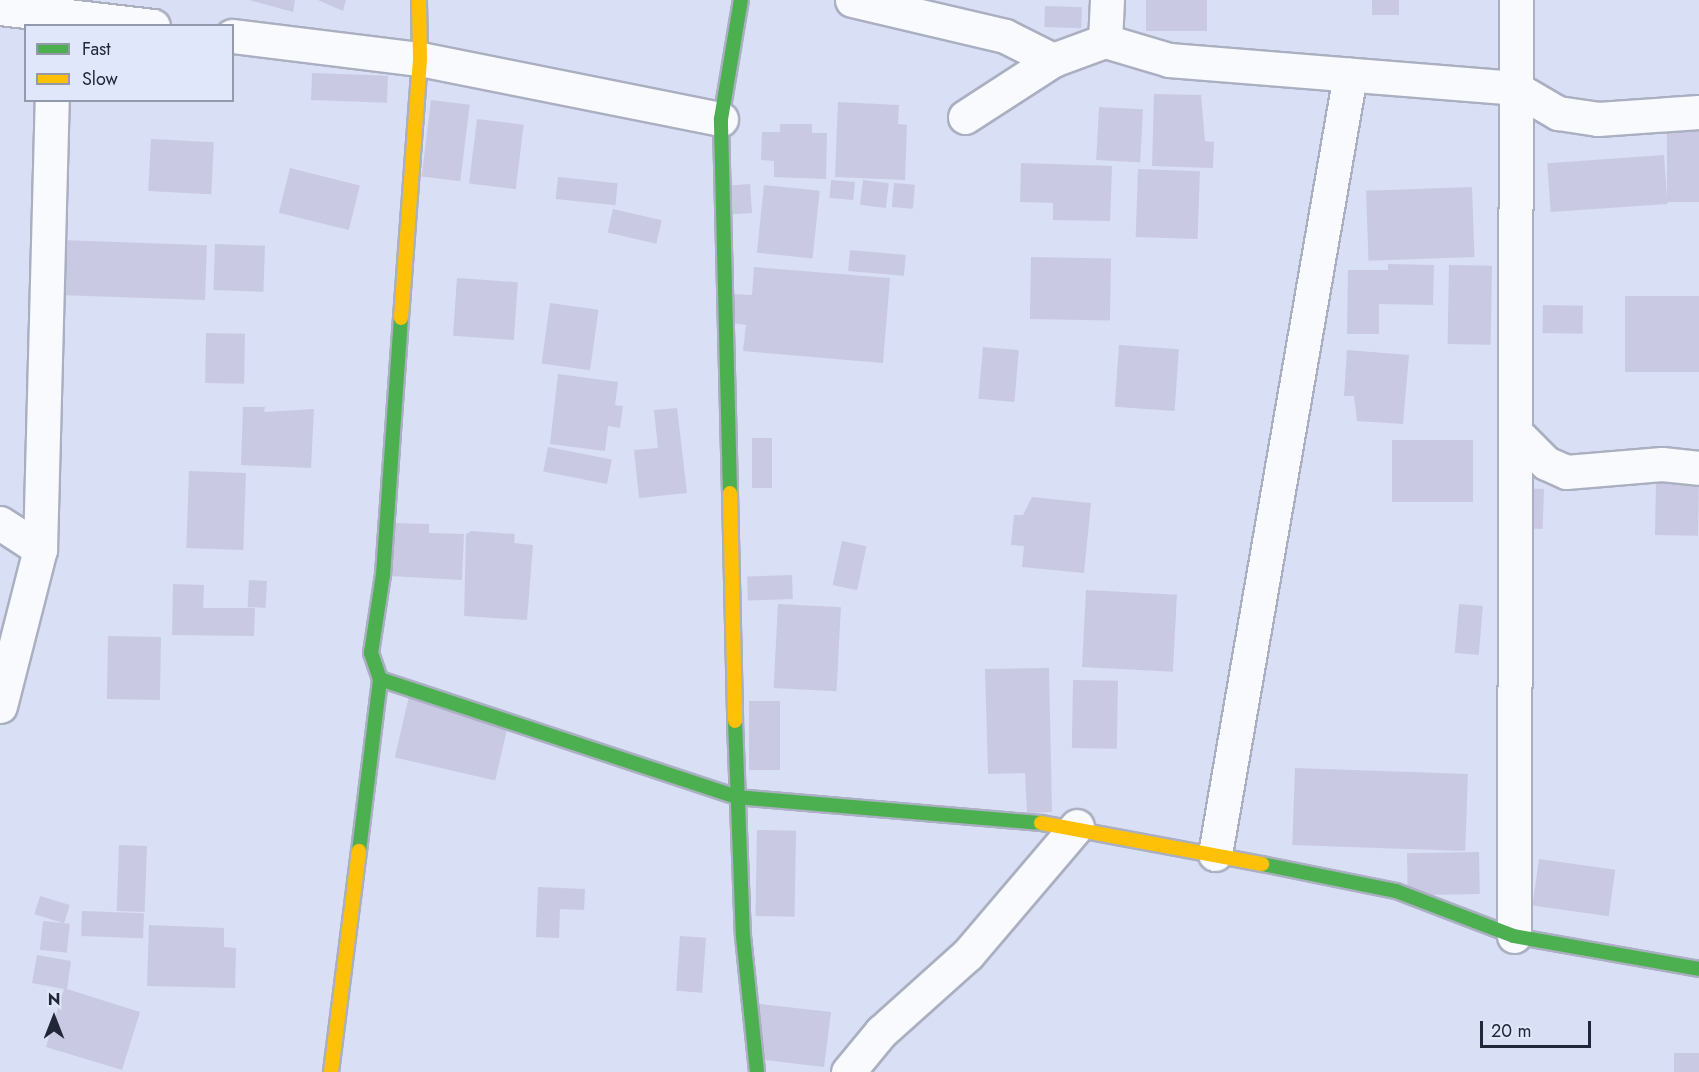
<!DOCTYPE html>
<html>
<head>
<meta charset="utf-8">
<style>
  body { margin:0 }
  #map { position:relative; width:1699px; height:1072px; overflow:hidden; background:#d9dff4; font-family:Jost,sans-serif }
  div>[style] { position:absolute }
  .building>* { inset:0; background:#cac9e3; transform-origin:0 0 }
  .roads { filter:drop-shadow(2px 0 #aaafc1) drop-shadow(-2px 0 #aaafc1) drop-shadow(0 2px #aaafc1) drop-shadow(0 -2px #aaafc1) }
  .street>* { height:33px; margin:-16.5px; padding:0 16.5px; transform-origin:16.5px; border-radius:16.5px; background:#f9fafd }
  .fast>* { height:14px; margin:-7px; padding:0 7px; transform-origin:7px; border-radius:7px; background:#4caf50 }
  .slow>* { height:14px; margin:-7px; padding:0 7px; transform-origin:7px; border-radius:7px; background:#ffc107 }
  span { translate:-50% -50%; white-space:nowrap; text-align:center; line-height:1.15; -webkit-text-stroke:4.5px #e1e7fa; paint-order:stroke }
  .legend { position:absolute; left:24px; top:24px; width:210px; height:78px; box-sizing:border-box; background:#e1e7fa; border:2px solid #949aac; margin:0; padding:8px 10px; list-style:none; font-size:18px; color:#212638 }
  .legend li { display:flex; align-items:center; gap:12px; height:30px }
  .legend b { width:30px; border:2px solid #949aac }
  .north { position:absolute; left:24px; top:988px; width:60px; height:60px; -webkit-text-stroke:4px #e1e7fa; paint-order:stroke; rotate:0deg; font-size:16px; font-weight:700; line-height:24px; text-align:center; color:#212638 }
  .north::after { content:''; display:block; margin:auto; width:21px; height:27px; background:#212638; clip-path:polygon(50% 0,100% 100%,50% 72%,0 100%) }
  .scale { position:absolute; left:1480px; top:1021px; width:111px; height:27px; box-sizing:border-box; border:3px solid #212638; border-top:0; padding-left:8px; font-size:18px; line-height:21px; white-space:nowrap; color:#212638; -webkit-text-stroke:4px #e1e7fa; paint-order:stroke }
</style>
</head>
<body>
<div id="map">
  <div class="building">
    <i style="clip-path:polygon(249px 0,295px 0,293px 12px)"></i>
    <i style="clip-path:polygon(318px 0,346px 0,343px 11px)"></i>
    <i style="left:1146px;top:0;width:61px;height:31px"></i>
    <i style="left:1372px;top:0;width:27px;height:15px"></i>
    <i style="left:1045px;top:6px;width:37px;height:21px;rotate:2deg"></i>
    <i style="left:312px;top:73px;width:76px;height:27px;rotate:2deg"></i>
    <i style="clip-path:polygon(1154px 94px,1201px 95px,1205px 141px,1214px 142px,1213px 168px,1152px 166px)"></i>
    <i style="left:431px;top:100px;width:39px;height:77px;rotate:7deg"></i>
    <i style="clip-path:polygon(838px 102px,899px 105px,898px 124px,907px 125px,905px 180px,835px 177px)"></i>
    <i style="left:1099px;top:107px;width:44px;height:53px;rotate:3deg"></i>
    <i style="left:1667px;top:114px;width:32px;height:88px"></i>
    <i style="left:477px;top:119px;width:47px;height:65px;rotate:7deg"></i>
    <i style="clip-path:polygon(780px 124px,812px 124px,812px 133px,827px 133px,826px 179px,774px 177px,774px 161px,761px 160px,762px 132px,780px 132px)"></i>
    <i style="left:151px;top:139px;width:63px;height:52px;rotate:3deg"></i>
    <i style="left:1664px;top:155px;width:49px;height:117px;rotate:86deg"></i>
    <i style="clip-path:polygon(1021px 163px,1112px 166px,1110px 221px,1053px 220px,1053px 203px,1020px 202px)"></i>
    <i style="left:290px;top:168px;width:72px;height:46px;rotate:14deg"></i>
    <i style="left:1138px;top:169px;width:62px;height:68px;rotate:2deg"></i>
    <i style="left:558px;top:177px;width:60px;height:22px;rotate:6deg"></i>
    <i style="left:831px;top:180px;width:24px;height:18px;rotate:5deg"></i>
    <i style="left:863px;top:180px;width:26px;height:25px;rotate:7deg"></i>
    <i style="left:894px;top:183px;width:21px;height:24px;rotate:5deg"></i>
    <i style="left:750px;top:184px;width:29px;height:20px;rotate:86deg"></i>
    <i style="left:764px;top:185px;width:56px;height:68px;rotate:6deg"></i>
    <i style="left:1472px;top:187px;width:70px;height:106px;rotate:88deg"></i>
    <i style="left:613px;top:209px;width:50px;height:24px;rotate:13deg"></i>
    <i style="left:60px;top:240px;width:147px;height:55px;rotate:2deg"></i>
    <i style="left:215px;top:244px;width:50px;height:46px;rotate:2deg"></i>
    <i style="left:850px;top:250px;width:56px;height:21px;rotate:5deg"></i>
    <i style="left:1031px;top:257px;width:80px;height:62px;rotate:1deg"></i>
    <i style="clip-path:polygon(1388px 264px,1434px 265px,1433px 305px,1379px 304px,1379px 334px,1347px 334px,1348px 270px,1388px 270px)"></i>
    <i style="left:1449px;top:265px;width:43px;height:79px;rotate:1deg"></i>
    <i style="clip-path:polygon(754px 267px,890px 278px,883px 363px,743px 351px,746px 325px,732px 323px,734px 294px,752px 295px)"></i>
    <i style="left:457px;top:278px;width:61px;height:58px;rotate:4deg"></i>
    <i style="left:1699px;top:296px;width:76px;height:74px;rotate:90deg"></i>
    <i style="left:550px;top:303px;width:49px;height:61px;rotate:8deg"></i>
    <i style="left:1543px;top:305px;width:40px;height:28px;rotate:1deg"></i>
    <i style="left:206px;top:333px;width:39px;height:50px;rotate:1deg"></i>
    <i style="left:1119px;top:345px;width:60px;height:62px;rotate:4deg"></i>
    <i style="left:983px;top:347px;width:36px;height:52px;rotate:5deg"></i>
    <i style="clip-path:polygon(1347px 350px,1409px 355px,1403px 424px,1357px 421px,1354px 396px,1344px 396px)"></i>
    <i style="clip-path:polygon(558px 374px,618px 382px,615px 405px,623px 406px,620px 428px,608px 426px,605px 451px,550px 444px)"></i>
    <i style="clip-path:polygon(243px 407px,265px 407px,264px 412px,314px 409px,311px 468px,241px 465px)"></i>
    <i style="clip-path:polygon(677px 408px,687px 493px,639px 498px,634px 450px,658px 448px,654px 410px)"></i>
    <i style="left:752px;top:438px;width:20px;height:50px"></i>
    <i style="left:1392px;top:440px;width:81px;height:62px"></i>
    <i style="left:548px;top:447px;width:65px;height:25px;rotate:11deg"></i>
    <i style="left:189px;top:471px;width:57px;height:77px;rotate:2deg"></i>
    <i style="left:1656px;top:479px;width:43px;height:56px;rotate:1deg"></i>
    <i style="left:1518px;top:488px;width:26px;height:40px;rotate:2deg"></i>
    <i style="clip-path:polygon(1032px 497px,1091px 503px,1084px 573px,1022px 567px,1024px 546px,1011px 545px,1014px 515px,1023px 515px)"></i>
    <i style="clip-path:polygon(393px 523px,429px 524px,429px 533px,464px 534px,462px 580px,390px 576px)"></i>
    <i style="clip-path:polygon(471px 531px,515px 534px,514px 543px,533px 545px,527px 620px,464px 616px,466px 534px)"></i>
    <i style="left:842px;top:541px;width:25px;height:45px;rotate:12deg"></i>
    <i style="left:792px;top:575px;width:24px;height:45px;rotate:88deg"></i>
    <i style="left:249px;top:580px;width:18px;height:27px;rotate:3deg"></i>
    <i style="clip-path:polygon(173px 584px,204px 585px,203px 608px,255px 608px,254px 636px,172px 635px)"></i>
    <i style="left:1086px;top:590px;width:91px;height:77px;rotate:3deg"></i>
    <i style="left:778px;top:604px;width:63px;height:84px;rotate:3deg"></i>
    <i style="left:1459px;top:604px;width:24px;height:49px;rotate:5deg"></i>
    <i style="left:108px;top:636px;width:53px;height:63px;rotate:1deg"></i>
    <i style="clip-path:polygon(1049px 668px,1052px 812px,1027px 813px,1025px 773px,988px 774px,985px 669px)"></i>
    <i style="left:1073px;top:680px;width:45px;height:68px;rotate:1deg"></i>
    <i style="left:409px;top:696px;width:103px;height:63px;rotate:13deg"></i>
    <i style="left:749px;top:701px;width:31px;height:69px"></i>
    <i style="left:1295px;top:768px;width:173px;height:77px;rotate:2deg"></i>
    <i style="left:757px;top:830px;width:39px;height:86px;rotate:1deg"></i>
    <i style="left:119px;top:845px;width:28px;height:66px;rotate:2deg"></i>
    <i style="left:1479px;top:852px;width:42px;height:72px;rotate:89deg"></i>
    <i style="left:1539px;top:859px;width:77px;height:47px;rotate:8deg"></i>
    <i style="clip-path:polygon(538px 887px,585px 889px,584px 910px,560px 909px,559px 938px,536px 937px)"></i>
    <i style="left:40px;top:896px;width:31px;height:19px;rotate:17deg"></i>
    <i style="left:82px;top:911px;width:62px;height:25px;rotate:2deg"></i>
    <i style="left:43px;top:921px;width:27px;height:29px;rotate:6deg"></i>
    <i style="clip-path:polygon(149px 925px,224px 928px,224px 947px,236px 948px,235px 988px,147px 986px)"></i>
    <i style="left:680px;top:936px;width:26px;height:55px;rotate:4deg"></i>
    <i style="clip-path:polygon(37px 955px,71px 961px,67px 989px,140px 1012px,122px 1070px,46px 1047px,64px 989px,32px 983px)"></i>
    <i style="clip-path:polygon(752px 1003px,831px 1012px,824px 1067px,765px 1060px)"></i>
    <i style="left:1674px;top:1053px;width:25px;height:19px"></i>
  </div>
  <div class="roads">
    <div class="street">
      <i style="left:852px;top:0;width:157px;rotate:13.2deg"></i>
      <i style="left:1005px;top:36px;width:54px;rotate:26.6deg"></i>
      <i style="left:1053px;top:60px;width:55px;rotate:-20.1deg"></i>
      <i style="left:1105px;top:41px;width:67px;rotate:16.5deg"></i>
      <i style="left:1169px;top:60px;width:347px;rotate:4.6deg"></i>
      <i style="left:1515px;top:88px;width:50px;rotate:30.2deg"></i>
      <i style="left:1558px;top:113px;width:40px;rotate:8.5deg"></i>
      <i style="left:1598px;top:119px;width:101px;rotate:-4deg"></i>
      <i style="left:0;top:8px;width:154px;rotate:6.7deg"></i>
      <i style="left:232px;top:36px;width:189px;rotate:7deg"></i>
      <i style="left:420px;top:59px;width:307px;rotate:11.3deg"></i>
      <i style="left:1105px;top:41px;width:41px;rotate:-87.2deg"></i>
      <i style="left:965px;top:117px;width:105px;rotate:-32.9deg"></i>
      <i style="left:1515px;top:432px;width:44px;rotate:45deg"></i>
      <i style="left:1546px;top:463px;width:22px;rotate:24deg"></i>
      <i style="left:1566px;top:472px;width:96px;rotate:-4.8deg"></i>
      <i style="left:1662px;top:464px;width:37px;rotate:6deg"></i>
      <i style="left:0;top:523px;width:48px;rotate:33deg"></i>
      <i style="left:0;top:706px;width:162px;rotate:-75.7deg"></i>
      <i style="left:40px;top:549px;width:449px;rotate:-88.5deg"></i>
      <i style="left:1215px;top:854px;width:791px;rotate:-80.17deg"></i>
      <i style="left:1514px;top:936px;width:936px;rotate:-89.88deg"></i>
      <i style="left:848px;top:1072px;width:52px;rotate:-50.5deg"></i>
      <i style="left:881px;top:1032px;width:117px;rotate:-41.9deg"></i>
      <i style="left:968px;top:954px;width:168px;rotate:-49.6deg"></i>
    </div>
    <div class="fast">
      <i style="left:730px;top:493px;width:374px;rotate:-91.4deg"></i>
      <i style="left:721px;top:119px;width:121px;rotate:-80.5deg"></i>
      <i style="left:380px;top:679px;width:376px;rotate:18.3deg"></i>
      <i style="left:737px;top:797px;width:305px;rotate:4.9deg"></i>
      <i style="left:735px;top:721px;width:215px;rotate:87.9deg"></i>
      <i style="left:743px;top:936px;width:137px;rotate:84.1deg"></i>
      <i style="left:359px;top:851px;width:173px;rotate:-83deg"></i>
      <i style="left:380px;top:679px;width:28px;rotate:-109deg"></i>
      <i style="left:371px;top:653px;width:79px;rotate:-81.3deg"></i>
      <i style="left:383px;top:575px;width:258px;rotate:-86deg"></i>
      <i style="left:1262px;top:864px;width:137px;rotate:11.4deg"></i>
      <i style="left:1396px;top:891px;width:126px;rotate:20.9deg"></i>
      <i style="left:1514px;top:936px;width:188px;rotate:10.1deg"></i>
    </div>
    <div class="slow">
      <i style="left:401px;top:318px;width:260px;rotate:-85.8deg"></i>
      <i style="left:420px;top:59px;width:59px;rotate:-91deg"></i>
      <i style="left:730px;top:493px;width:228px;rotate:88.7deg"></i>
      <i style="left:1041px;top:823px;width:225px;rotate:10.5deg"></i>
      <i style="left:331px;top:1072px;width:223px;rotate:-82.8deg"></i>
    </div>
  </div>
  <ul class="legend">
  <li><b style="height:8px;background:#4caf50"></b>Fast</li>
  <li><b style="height:8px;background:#ffc107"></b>Slow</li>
  </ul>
  <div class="north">N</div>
  <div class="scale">20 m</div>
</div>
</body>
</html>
